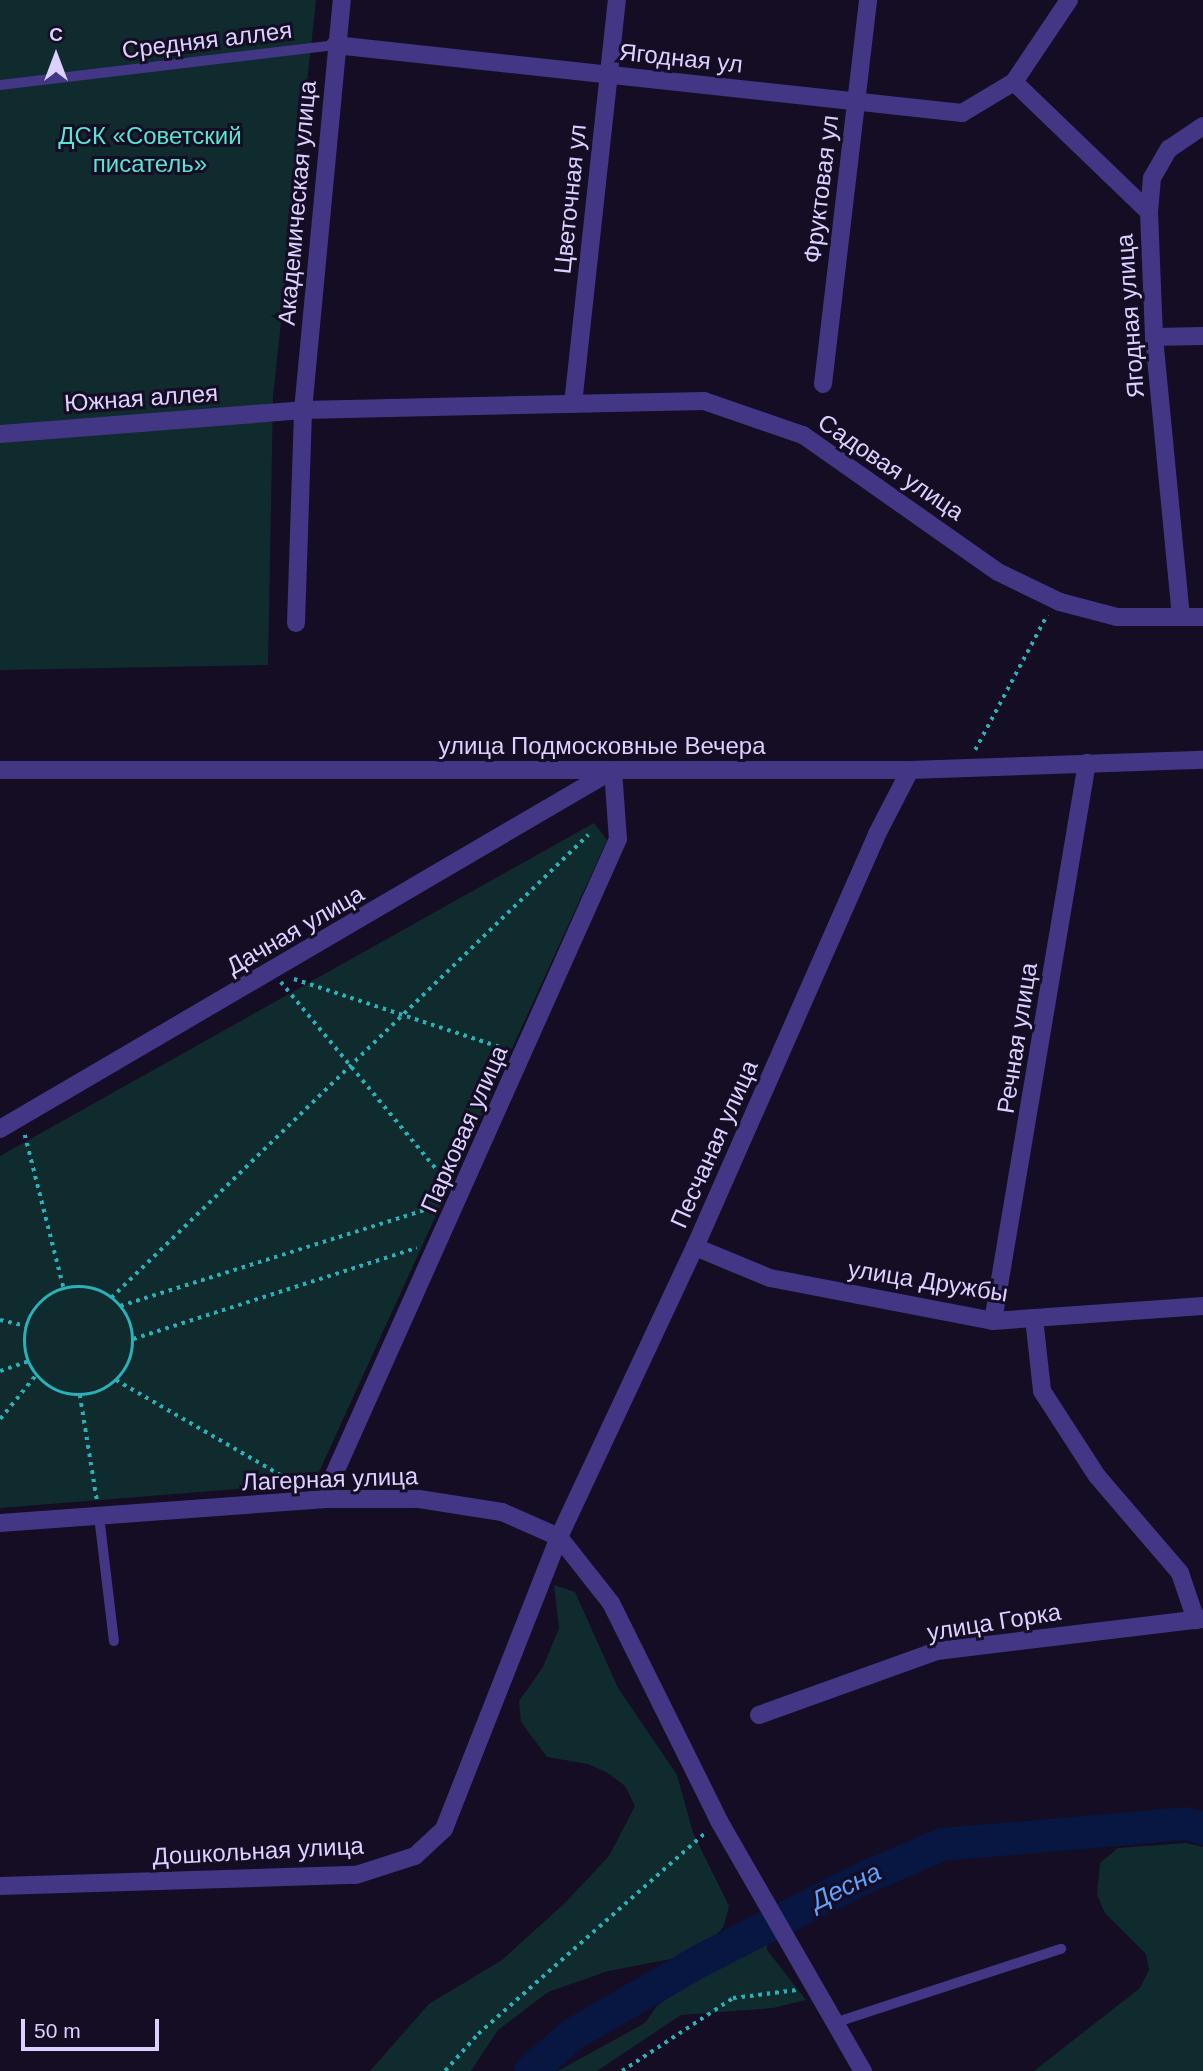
<!DOCTYPE html>
<html>
<head>
<meta charset="utf-8">
<style>
  body { margin:0 }
  #map { position:relative; width:1203px; height:2071px; overflow:hidden; background:#140d24; font-family:Arial,sans-serif }
  div>[style] { position:absolute }
  .green>* { inset:0; background:#102b2e }
  .river>* { height:33px; margin:-16.5px; padding:0 16.5px; transform-origin:16.5px; border-radius:16.5px; background:#081642 }
  .path>* { height:3.5px; margin-top:-1.75px; transform-origin:0; background:repeating-linear-gradient(90deg,#2ab0b9 0 3.5px,transparent 0 8.5px) }
  .path>.ring { margin:-1.75px; padding:0; box-sizing:content-box; background:none; border:3.5px solid #2ab0b9; border-radius:50% }
  .lane>* { height:10px; margin:-5px; padding:0 5px; transform-origin:5px; border-radius:5px; background:#433685 }
  .street>* { height:18px; margin:-9px; padding:0 9px; transform-origin:9px; border-radius:9px; background:#433685 }
  span { translate:-50% -50%; white-space:nowrap; text-align:center; line-height:1.15; -webkit-text-stroke:6px #140d24; paint-order:stroke }
  .street-label { font-size:24px; color:#dbd0ff }
  .park-label { font-size:24px; color:#57e4d2 }
  .water-label { font-size:26px; color:#5ea1ff; font-style:italic }
  .north { position:absolute; left:21px; top:21px; width:70px; height:70px; -webkit-text-stroke:5px #140d24; paint-order:stroke; rotate:0deg; font-size:19px; font-weight:700; line-height:28px; text-align:center; color:#dbd0ff }
  .north::after { content:''; display:block; margin:auto; width:24px; height:32px; background:#dbd0ff; clip-path:polygon(50% 0,100% 100%,50% 72%,0 100%) }
  .scale { position:absolute; left:21px; top:2019px; width:138px; height:32px; box-sizing:border-box; border:4px solid #dbd0ff; border-top:0; padding-left:9px; font-size:21px; line-height:24px; white-space:nowrap; color:#dbd0ff; -webkit-text-stroke:5px #140d24; paint-order:stroke }
</style>
</head>
<body>
<div id="map">
  <div class="green">
    <i style="clip-path:polygon(0 0,316px 0,273px 396px,268px 665px,0 670px)"></i>
    <i style="clip-path:polygon(594px 823px,607px 840px,314px 1483px,0 1508px,0 1156px)"></i>
    <i style="clip-path:polygon(554px 1585px,575px 1592px,618px 1688px,677px 1775px,693px 1833px,729px 1906px,724px 1926px,711px 1942px,671px 1959px,608px 1971px,548px 1992px,498px 2030px,471px 2071px,370px 2071px,429px 2004px,502px 1960px,565px 1903px,609px 1856px,635px 1806px,625px 1786px,608px 1773px,588px 1764px,547px 1757px,521px 1722px,519px 1701px,543px 1667px,559px 1628px)"></i>
    <i style="clip-path:polygon(1187px 1843px,1203px 1847px,1203px 2071px,1034px 2071px,1140px 1988px,1149px 1970px,1146px 1954px,1105px 1913px,1097px 1895px,1100px 1863px,1118px 1848px)"></i>
    <i style="clip-path:polygon(767px 1942px,767px 1950px,806px 2000px,773px 2008px,681px 2015px,597px 2071px,558px 2071px,645px 2023px,657px 2006px,708px 1968px)"></i>
  </div>
  <div class="river">
    <i style="left:530px;top:2071px;width:56px;rotate:-41.4deg"></i>
    <i style="left:572px;top:2034px;width:150px;rotate:-30deg"></i>
    <i style="left:702px;top:1959px;width:177px;rotate:-26.9deg"></i>
    <i style="left:860px;top:1879px;width:89px;rotate:-23.1deg"></i>
    <i style="left:942px;top:1844px;width:244px;rotate:-4.9deg"></i>
    <i style="left:1185px;top:1823px;width:19px;rotate:16deg"></i>
  </div>
  <div class="path">
    <i style="left:975px;top:750px;width:153px;rotate:-61.9deg"></i>
    <i style="left:294px;top:979px;width:223px;rotate:18.3deg"></i>
    <i style="left:281px;top:982px;width:259px;rotate:50.3deg"></i>
    <i style="left:25px;top:1135px;width:159px;rotate:75.8deg"></i>
    <i class="ring" style="left:25px;top:1287px;width:104.5px;height:104.5px"></i>
    <i style="left:111px;top:1298px;width:665px;rotate:-44.15deg"></i>
    <i style="left:120px;top:1306px;width:329px;rotate:-17.5deg"></i>
    <i style="left:0;top:1320px;width:28px;rotate:13deg"></i>
    <i style="left:133px;top:1339px;width:298px;rotate:-17.8deg"></i>
    <i style="left:0;top:1371px;width:31px;rotate:-19deg"></i>
    <i style="left:116px;top:1380px;width:204px;rotate:30deg"></i>
    <i style="left:80px;top:1395px;width:106px;rotate:80.8deg"></i>
    <i style="left:0;top:1419px;width:58px;rotate:-50.6deg"></i>
    <i style="left:445px;top:2071px;width:50px;rotate:-48.3deg"></i>
    <i style="left:478px;top:2034px;width:305px;rotate:-41.5deg"></i>
    <i style="left:622px;top:2071px;width:133px;rotate:-33.3deg"></i>
    <i style="left:733px;top:1998px;width:64px;rotate:-7.1deg"></i>
  </div>
  <div class="lane">
    <i style="left:0;top:85px;width:337px;rotate:-6.8deg"></i>
    <i style="left:99px;top:1516px;width:126px;rotate:83.2deg"></i>
    <i style="left:834px;top:2023px;width:239px;rotate:-18.1deg"></i>
  </div>
  <div class="street">
    <i style="left:1069px;top:0;width:99px;rotate:123.9deg"></i>
    <i style="left:1014px;top:82px;width:187px;rotate:43.9deg"></i>
    <i style="left:1149px;top:212px;width:125px;rotate:87.7deg"></i>
    <i style="left:1154px;top:337px;width:281px;rotate:84.5deg"></i>
    <i style="left:335px;top:45px;width:631px;rotate:6.19deg"></i>
    <i style="left:962px;top:113px;width:61px;rotate:-30.8deg"></i>
    <i style="left:1149px;top:212px;width:34px;rotate:-85deg"></i>
    <i style="left:1152px;top:178px;width:34px;rotate:-60deg"></i>
    <i style="left:1169px;top:149px;width:41px;rotate:-34.1deg"></i>
    <i style="left:1154px;top:337px;width:49px;rotate:-1.2deg"></i>
    <i style="left:823px;top:384px;width:387px;rotate:-83.3deg"></i>
    <i style="left:573px;top:404px;width:406px;rotate:-83.8deg"></i>
    <i style="left:0;top:434px;width:304px;rotate:-4.5deg"></i>
    <i style="left:303px;top:410px;width:401px;rotate:-1.3deg"></i>
    <i style="left:704px;top:401px;width:105px;rotate:19deg"></i>
    <i style="left:803px;top:435px;width:238px;rotate:35.1deg"></i>
    <i style="left:998px;top:572px;width:69px;rotate:25.8deg"></i>
    <i style="left:1060px;top:602px;width:59px;rotate:14.7deg"></i>
    <i style="left:1117px;top:617px;width:86px"></i>
    <i style="left:296px;top:623px;width:213px;rotate:-88.1deg"></i>
    <i style="left:303px;top:410px;width:412px;rotate:-84.6deg"></i>
    <i style="left:0;top:770px;width:910px"></i>
    <i style="left:910px;top:770px;width:293px;rotate:-2deg"></i>
    <i style="left:0;top:1129px;width:710px;rotate:-30.36deg"></i>
    <i style="left:613px;top:770px;width:69px;rotate:85.9deg"></i>
    <i style="left:618px;top:839px;width:723px;rotate:114.08deg"></i>
    <i style="left:695px;top:1247px;width:81px;rotate:22.5deg"></i>
    <i style="left:770px;top:1278px;width:227px;rotate:10.9deg"></i>
    <i style="left:993px;top:1321px;width:211px;rotate:-4.1deg"></i>
    <i style="left:1034px;top:1318px;width:73px;rotate:83.7deg"></i>
    <i style="left:1042px;top:1391px;width:101px;rotate:57.1deg"></i>
    <i style="left:1097px;top:1476px;width:128px;rotate:49.4deg"></i>
    <i style="left:1180px;top:1573px;width:50px;rotate:71.2deg"></i>
    <i style="left:993px;top:1321px;width:566px;rotate:-80.44deg"></i>
    <i style="left:0;top:1523px;width:324px;rotate:-4.2deg"></i>
    <i style="left:323px;top:1499px;width:96px"></i>
    <i style="left:419px;top:1499px;width:84px;rotate:8.9deg"></i>
    <i style="left:502px;top:1512px;width:62px;rotate:23.7deg"></i>
    <i style="left:559px;top:1537px;width:84px;rotate:51.8deg"></i>
    <i style="left:611px;top:1603px;width:243px;rotate:63.6deg"></i>
    <i style="left:719px;top:1821px;width:289px;rotate:60.1deg"></i>
    <i style="left:759px;top:1715px;width:189px;rotate:-19.8deg"></i>
    <i style="left:937px;top:1651px;width:268px;rotate:-6.9deg"></i>
    <i style="left:0;top:1886px;width:356px;rotate:-1.8deg"></i>
    <i style="left:356px;top:1875px;width:62px;rotate:-17.9deg"></i>
    <i style="left:415px;top:1856px;width:40px;rotate:-43deg"></i>
    <i style="left:444px;top:1829px;width:314px;rotate:-68.5deg"></i>
    <i style="left:559px;top:1537px;width:320px;rotate:-64.9deg"></i>
    <i style="left:695px;top:1247px;width:451px;rotate:-66.2deg"></i>
    <i style="left:877px;top:834px;width:72px;rotate:-62.7deg"></i>
  </div>
  <div class="street-label">
    <span style="left:207px;top:40px;rotate:-7deg">Средняя аллея</span>
    <span style="left:681px;top:58px;rotate:6deg">Ягодная ул</span>
    <span style="left:821px;top:189px;rotate:-83deg">Фруктовая ул</span>
    <span style="left:570px;top:199px;rotate:-84deg">Цветочная ул</span>
    <span style="left:297px;top:203px;rotate:-85deg">Академическая улица</span>
    <span style="left:1130px;top:316px;rotate:-94deg">Ягодная улица</span>
    <span style="left:141px;top:398px;rotate:-4deg">Южная аллея</span>
    <span style="left:891px;top:467px;rotate:34deg">Садовая улица</span>
    <span style="left:602px;top:746px">улица Подмосковные Вечера</span>
    <span style="left:295px;top:930px;rotate:-30deg">Дачная улица</span>
    <span style="left:1017px;top:1038px;rotate:-81deg">Речная улица</span>
    <span style="left:464px;top:1129px;rotate:-66deg">Парковая улица</span>
    <span style="left:714px;top:1144px;rotate:-66deg">Песчаная улица</span>
    <span style="left:928px;top:1281px;rotate:9deg">улица Дружбы</span>
    <span style="left:330px;top:1479px;rotate:-2deg">Лагерная улица</span>
    <span style="left:994px;top:1622px;rotate:-9deg">улица Горка</span>
    <span style="left:258px;top:1851px;rotate:-3deg">Дошкольная улица</span>
  </div>
  <div class="park-label">
    <span style="left:150px;top:150px">ДСК «Советский<br>писатель»</span>
  </div>
  <div class="water-label">
    <span style="left:846px;top:1887px;rotate:-26deg">Десна</span>
  </div>
  <div class="north">С</div>
  <div class="scale">50 m</div>
</div>
</body>
</html>
